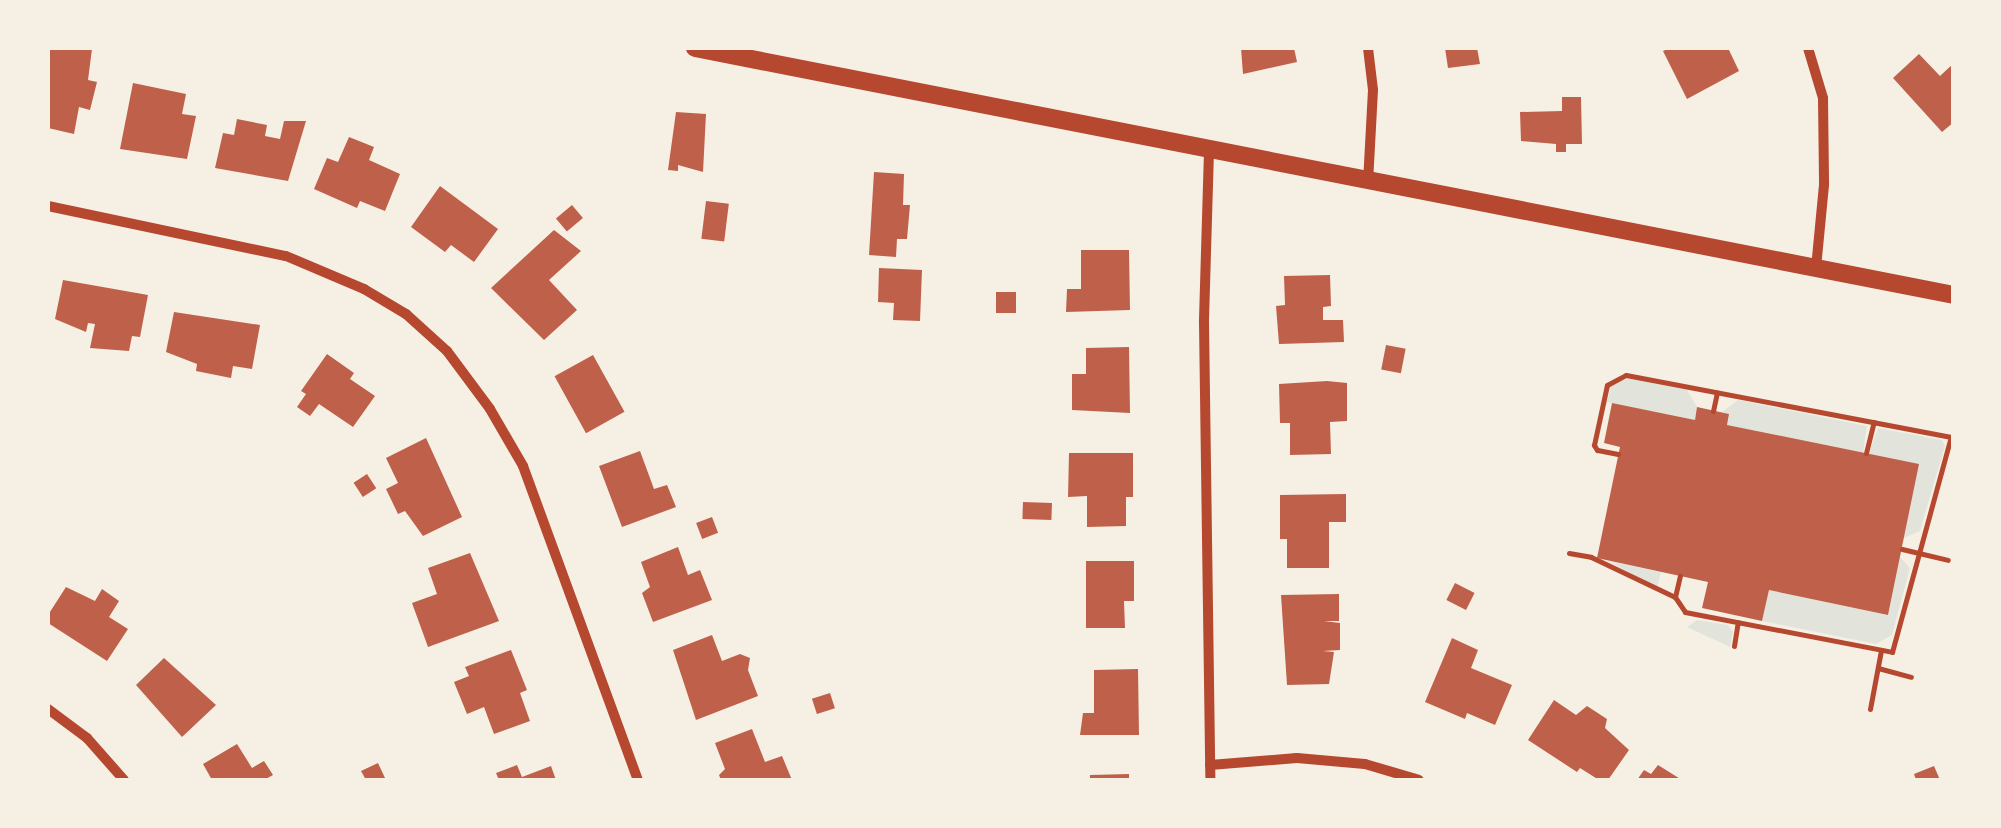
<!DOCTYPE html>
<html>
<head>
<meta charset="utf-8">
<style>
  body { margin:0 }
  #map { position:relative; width:2001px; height:828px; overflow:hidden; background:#f6efe4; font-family:"PT Sans",sans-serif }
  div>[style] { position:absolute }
  .green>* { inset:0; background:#e2e4dc }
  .building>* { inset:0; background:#bf614a; transform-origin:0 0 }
  .path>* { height:5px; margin:-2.5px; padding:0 2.5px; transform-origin:2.5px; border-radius:2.5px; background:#b5482f }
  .minor>* { height:10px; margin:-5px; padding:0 5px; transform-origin:5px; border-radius:5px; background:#b5482f }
  .tertiary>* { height:18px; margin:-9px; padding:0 9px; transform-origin:9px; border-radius:9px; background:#b5482f }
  span { translate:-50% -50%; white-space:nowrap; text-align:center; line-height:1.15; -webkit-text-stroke:9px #f6efe4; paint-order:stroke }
  .frame { position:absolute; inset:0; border:50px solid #f6efe4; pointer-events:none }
</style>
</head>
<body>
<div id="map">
  <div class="green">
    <i style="clip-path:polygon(1628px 378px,1687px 390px,1697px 407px,1695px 420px,1607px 402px,1611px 386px)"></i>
    <i style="clip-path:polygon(1738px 400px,1867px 426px,1863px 453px,1727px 425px,1729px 414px,1722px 412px)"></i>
    <i style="clip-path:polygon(1878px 428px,1942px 440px,1945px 446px,1920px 531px,1904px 538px,1918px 465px,1869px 454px)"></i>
    <i style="clip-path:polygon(1900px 557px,1910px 568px,1892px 635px,1876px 644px,1762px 621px,1769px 590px,1888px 615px)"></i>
    <i style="clip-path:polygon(1608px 561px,1661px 572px,1658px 585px,1656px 587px)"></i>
    <i style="clip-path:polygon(1697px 620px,1728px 625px,1733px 632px,1730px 647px,1687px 627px)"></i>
  </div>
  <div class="building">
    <i style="clip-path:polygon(49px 48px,92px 49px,88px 80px,97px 82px,90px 110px,79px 107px,74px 134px,48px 128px)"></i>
    <i style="clip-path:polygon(1241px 48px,1294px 48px,1297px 62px,1243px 74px)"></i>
    <i style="clip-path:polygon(1445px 48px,1477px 48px,1480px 64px,1448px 68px)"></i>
    <i style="clip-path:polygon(1670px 48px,1728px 48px,1739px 71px,1687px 99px,1663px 51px)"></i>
    <i style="clip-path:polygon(1919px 54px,1940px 76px,1954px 63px,1954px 122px,1942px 132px,1893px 78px)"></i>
    <i style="clip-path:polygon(133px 83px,186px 94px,182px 114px,196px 116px,187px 159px,120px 149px)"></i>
    <i style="clip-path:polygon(1562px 97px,1581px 97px,1582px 144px,1566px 144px,1566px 152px,1556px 152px,1556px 144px,1521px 141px,1520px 112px,1562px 111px)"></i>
    <i style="clip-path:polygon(676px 112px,706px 114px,703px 172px,678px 165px,678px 171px,668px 170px)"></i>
    <i style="clip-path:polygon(237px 119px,267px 125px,265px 136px,280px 139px,284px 121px,306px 121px,288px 181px,215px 168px,223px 133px,234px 135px)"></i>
    <i style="clip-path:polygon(349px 137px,374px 147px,369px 160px,400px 174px,385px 211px,360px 201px,357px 208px,314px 189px,327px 158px,338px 162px)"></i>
    <i style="clip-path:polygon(874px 172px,904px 174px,903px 205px,910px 205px,907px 239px,897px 239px,896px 257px,869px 255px)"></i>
    <i style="clip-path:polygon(440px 186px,498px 229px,474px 262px,451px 245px,445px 252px,411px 227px)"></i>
    <i style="left:706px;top:201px;width:23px;height:38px;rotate:7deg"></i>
    <i style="left:572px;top:205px;width:17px;height:21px;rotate:50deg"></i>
    <i style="clip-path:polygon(554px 230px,581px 251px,549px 280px,577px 310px,544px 340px,491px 288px)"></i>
    <i style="clip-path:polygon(1081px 250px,1129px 250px,1130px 310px,1066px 312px,1067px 289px,1081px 289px)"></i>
    <i style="clip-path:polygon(879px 268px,922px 270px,920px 321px,893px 320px,894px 303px,878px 302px)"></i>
    <i style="clip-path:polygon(1330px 275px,1331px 306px,1323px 307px,1323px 320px,1343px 320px,1344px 342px,1279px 344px,1276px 306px,1285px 305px,1284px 276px)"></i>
    <i style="clip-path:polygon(63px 280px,148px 295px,140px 337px,132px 336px,129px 351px,90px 348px,95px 324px,88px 323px,86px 332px,55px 319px)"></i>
    <i style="left:996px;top:292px;width:20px;height:21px"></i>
    <i style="clip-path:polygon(174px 312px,260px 325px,252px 369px,233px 366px,231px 378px,196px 371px,197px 364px,166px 352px)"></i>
    <i style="left:1386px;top:345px;width:20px;height:25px;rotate:11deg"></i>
    <i style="clip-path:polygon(1129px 347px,1130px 413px,1072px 410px,1072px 374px,1086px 374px,1086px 348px)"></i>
    <i style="clip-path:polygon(327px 354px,354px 373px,350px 379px,375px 396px,353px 427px,319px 404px,310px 416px,297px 407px,306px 394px,301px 391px)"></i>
    <i style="left:593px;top:355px;width:65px;height:44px;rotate:61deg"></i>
    <i style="clip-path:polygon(1327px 381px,1347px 383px,1347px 421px,1330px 422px,1331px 454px,1290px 455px,1290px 423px,1280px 423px,1279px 384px)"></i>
    <i style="clip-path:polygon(1612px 403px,1695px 420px,1697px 407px,1729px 414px,1727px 425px,1919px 464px,1888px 615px,1769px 590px,1762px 621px,1702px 608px,1708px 582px,1597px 558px,1620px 447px,1604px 443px)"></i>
    <i style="clip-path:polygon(426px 438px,462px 517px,423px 536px,405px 511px,398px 514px,386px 489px,398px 483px,386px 458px)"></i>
    <i style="clip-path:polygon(640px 451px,654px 489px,667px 485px,676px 507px,622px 527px,599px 466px)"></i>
    <i style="clip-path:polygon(1069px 453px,1133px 453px,1133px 497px,1126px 497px,1126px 526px,1087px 527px,1087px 496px,1068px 497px)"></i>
    <i style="left:367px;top:474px;width:17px;height:16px;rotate:57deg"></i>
    <i style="clip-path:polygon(1346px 494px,1346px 522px,1329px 522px,1329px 568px,1287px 568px,1287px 539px,1280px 539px,1280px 495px)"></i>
    <i style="left:1023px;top:502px;width:29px;height:17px;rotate:2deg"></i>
    <i style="left:712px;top:517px;width:17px;height:17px;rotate:69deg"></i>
    <i style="clip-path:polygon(678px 547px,688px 575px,700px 570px,712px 600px,653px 622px,642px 593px,650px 587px,641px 562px)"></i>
    <i style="clip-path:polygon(470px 553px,499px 621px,428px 647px,412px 603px,437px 594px,428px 568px)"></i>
    <i style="clip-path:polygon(1086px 561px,1134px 561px,1134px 601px,1124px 601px,1125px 628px,1086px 628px)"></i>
    <i style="left:1455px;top:583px;width:22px;height:19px;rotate:27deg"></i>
    <i style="clip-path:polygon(66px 587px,95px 601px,102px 589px,119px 601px,109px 617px,128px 629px,107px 661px,48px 623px,48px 615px)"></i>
    <i style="clip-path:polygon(1339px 594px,1339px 621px,1324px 621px,1340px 623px,1340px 650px,1323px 651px,1334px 652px,1329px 684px,1287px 685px,1281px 595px)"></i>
    <i style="clip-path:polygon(712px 635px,722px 661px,740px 654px,750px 658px,748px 670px,758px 696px,696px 720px,673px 650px)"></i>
    <i style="clip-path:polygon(1452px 638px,1478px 650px,1471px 668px,1512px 685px,1495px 725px,1467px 713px,1465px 719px,1425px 702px)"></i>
    <i style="clip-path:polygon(511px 650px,527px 690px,520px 693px,530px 721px,494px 734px,484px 707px,467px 714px,454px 682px,469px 676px,465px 667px)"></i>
    <i style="clip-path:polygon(164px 658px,216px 705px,182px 737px,136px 685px)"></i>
    <i style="clip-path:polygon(1138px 669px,1139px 735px,1080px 735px,1083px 713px,1094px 713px,1094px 670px)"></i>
    <i style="left:830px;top:693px;width:16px;height:19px;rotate:72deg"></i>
    <i style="clip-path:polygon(1554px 700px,1576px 715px,1587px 706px,1607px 719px,1605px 728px,1629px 750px,1608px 780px,1599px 780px,1580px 768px,1577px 772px,1528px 740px)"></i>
    <i style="clip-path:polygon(752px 729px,765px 762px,782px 756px,792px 780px,721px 780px,719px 775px,725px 769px,715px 743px)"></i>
    <i style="clip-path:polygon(237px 744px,252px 768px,264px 761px,273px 775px,264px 780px,212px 780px,203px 764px)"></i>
    <i style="clip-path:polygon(378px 763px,385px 778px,366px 780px,361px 771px)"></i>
    <i style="clip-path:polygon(517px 765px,522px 777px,551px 766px,556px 780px,499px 780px,496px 773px)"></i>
    <i style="clip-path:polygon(1658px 765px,1682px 780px,1637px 780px,1644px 770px,1651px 774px)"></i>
    <i style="clip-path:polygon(1934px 766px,1940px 780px,1916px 780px,1914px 774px)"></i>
    <i style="clip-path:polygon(1129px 774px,1129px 780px,1090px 780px,1090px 775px)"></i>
  </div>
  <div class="path">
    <i style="left:1713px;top:411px;width:19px;rotate:-78deg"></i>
    <i style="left:1866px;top:453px;width:32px;rotate:-76deg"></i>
    <i style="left:1618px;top:454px;width:21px;rotate:-169deg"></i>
    <i style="left:1597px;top:450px;width:6px;rotate:-121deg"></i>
    <i style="left:1594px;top:445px;width:61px;rotate:-77.8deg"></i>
    <i style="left:1607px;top:385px;width:21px;rotate:-28deg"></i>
    <i style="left:1626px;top:375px;width:331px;rotate:10.8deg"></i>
    <i style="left:1902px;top:549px;width:47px;rotate:13.4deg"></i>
    <i style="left:1569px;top:553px;width:22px;rotate:10deg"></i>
    <i style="left:1591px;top:557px;width:93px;rotate:25.5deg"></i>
    <i style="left:1675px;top:597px;width:18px;rotate:56deg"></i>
    <i style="left:1685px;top:612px;width:211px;rotate:10.9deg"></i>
    <i style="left:1892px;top:652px;width:223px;rotate:-74.7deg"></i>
    <i style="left:1675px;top:597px;width:22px;rotate:-77deg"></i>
    <i style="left:1734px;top:646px;width:24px;rotate:-81deg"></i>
    <i style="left:1878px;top:668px;width:34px;rotate:15deg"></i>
    <i style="left:1870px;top:709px;width:60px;rotate:-79.4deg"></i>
  </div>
  <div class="minor">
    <i style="left:1368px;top:48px;width:42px;rotate:83.2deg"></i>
    <i style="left:1373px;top:90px;width:91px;rotate:93.1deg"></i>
    <i style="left:1808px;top:48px;width:52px;rotate:73.3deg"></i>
    <i style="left:1823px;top:98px;width:87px;rotate:89.3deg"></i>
    <i style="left:1824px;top:185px;width:83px;rotate:95.5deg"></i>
    <i style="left:1209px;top:151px;width:172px;rotate:91.7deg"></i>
    <i style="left:1204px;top:323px;width:457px;rotate:89.2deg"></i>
    <i style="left:48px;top:206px;width:243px;rotate:11.9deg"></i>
    <i style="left:286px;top:256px;width:85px;rotate:22.9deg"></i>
    <i style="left:364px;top:289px;width:49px;rotate:30.8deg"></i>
    <i style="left:406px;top:314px;width:55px;rotate:42.1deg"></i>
    <i style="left:447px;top:351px;width:72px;rotate:53.4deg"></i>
    <i style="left:490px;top:409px;width:66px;rotate:59.9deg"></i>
    <i style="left:523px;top:466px;width:334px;rotate:69.9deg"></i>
    <i style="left:48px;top:709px;width:49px;rotate:36.6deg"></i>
    <i style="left:87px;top:738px;width:56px;rotate:48.6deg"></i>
    <i style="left:1210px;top:765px;width:87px;rotate:-4.6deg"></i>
    <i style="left:1297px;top:758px;width:68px;rotate:5deg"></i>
    <i style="left:1365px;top:764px;width:56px;rotate:16.5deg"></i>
  </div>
  <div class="tertiary">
    <i style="left:695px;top:48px;width:1283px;rotate:11.1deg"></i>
  </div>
  <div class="frame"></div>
</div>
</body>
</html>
